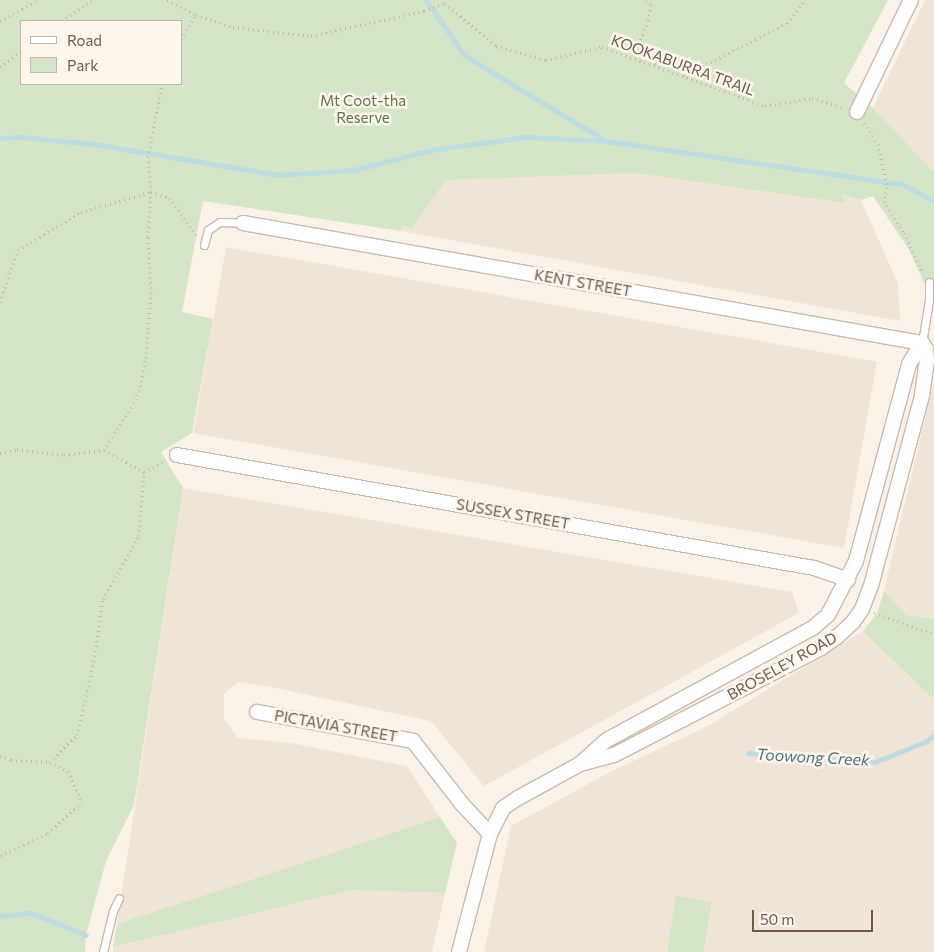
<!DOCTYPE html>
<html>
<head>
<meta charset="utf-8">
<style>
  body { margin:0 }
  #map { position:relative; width:934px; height:952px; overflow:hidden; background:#faf2e7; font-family:Commissioner,sans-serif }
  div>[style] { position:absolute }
  .residential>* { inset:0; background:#f0e4d7; transform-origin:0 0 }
  .green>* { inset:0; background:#d5e5c7; transform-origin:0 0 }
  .stream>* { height:5px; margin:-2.5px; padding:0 2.5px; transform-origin:2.5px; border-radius:2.5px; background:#bedde1 }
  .path>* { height:3px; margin-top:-1.5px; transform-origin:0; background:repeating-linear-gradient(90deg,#d0b5a6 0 1px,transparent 0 5px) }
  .roads { filter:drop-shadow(1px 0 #cabaaf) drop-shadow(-1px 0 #cabaaf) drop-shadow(0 1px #cabaaf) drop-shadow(0 -1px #cabaaf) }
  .lane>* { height:7px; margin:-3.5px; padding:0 3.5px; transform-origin:3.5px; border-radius:3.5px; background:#fff }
  .street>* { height:14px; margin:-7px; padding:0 7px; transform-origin:7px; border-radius:7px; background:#fff }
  span { translate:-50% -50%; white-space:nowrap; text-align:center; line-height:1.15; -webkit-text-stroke:5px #fdf6ed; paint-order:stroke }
  .street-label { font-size:15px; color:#70594f }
  .park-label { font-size:15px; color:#5b7a4b }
  .water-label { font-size:16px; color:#48737a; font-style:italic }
  .legend { position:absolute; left:20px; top:20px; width:162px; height:65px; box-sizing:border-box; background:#fdf6ed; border:1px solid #c5b7ae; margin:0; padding:6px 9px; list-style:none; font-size:15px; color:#70594f }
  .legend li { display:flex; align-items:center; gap:10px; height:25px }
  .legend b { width:25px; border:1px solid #c5b7ae }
  .scale { position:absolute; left:752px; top:910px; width:121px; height:22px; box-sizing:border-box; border:2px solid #70594f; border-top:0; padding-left:6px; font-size:15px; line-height:18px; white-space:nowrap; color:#70594f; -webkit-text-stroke:4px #fdf6ed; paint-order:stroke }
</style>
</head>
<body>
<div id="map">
  <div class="residential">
    <i style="clip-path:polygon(925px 0,934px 0,934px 172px,873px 108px)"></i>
    <i style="clip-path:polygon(635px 173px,786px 193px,793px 181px,861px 200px,898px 284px,900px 321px,401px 231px,416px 181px)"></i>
    <i style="left:226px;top:247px;width:661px;height:189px;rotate:10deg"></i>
    <i style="clip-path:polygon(934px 380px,934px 619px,906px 615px,884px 591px)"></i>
    <i style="clip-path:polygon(183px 488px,792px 592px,799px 613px,484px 786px,431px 721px,266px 686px,238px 682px,224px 694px,224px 719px,238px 738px,292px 743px,407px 766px,440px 817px,117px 924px)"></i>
    <i style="clip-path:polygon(863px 631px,934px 700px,934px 952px,484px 952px,511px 826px,610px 772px,708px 726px)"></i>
    <i style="clip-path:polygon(352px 890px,445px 893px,432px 952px,113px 952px,113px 947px)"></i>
  </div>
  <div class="green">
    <i style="clip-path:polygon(evenodd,0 0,888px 0,844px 83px,873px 108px,934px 172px,934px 304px,908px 248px,873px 196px,861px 200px,840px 194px,846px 203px,635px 173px,446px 180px,412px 228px,403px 226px,401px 231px,203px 201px,182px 312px,213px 319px,192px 433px,161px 452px,183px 488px,134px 805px,106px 861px,86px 935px,85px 952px,0 952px,0 0,21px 21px,181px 21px,181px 84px,21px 84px,21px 21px)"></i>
    <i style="clip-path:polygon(884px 591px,906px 615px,934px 619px,934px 700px,863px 631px,877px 613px)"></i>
    <i style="clip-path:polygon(440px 817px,457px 843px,445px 893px,352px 890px,113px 947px,117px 924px)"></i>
    <i style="left:676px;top:896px;width:36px;height:57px;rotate:9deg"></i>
  </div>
  <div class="stream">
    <i style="left:426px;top:0;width:67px;rotate:55.4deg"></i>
    <i style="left:464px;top:55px;width:166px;rotate:31.2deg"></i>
    <i style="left:606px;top:141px;width:299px;rotate:8.3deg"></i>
    <i style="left:902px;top:184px;width:36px;rotate:28deg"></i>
    <i style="left:0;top:138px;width:21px;rotate:-3deg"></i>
    <i style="left:21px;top:137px;width:72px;rotate:5.6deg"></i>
    <i style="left:93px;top:144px;width:188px;rotate:9.5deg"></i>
    <i style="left:278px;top:175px;width:76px;rotate:-3.8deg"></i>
    <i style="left:354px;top:170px;width:80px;rotate:-14.6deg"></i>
    <i style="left:431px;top:150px;width:95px;rotate:-7.9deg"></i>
    <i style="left:525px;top:137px;width:81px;rotate:2.8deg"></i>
    <i style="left:748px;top:753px;width:127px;rotate:4.1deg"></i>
    <i style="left:875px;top:762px;width:56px;rotate:-22deg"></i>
    <i style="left:927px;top:741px;width:9px;rotate:-41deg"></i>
    <i style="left:0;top:916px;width:31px;rotate:-6deg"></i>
    <i style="left:31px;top:913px;width:59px;rotate:21.8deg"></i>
  </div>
  <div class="path">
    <i style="left:167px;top:0;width:33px;rotate:27deg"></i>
    <i style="left:196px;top:15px;width:39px;rotate:18deg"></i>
    <i style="left:233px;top:27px;width:79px;rotate:6.6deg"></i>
    <i style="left:311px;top:36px;width:116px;rotate:-12.5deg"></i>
    <i style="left:424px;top:11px;width:22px;rotate:-21deg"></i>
    <i style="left:646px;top:0;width:7px;rotate:45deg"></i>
    <i style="left:651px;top:5px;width:20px;rotate:101deg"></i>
    <i style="left:647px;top:25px;width:22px;rotate:114deg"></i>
    <i style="left:638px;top:45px;width:30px;rotate:48deg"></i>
    <i style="left:445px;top:3px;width:67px;rotate:40.1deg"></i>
    <i style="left:496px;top:46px;width:52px;rotate:15.6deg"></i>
    <i style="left:546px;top:60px;width:57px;rotate:-13.1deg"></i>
    <i style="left:602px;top:47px;width:173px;rotate:19.9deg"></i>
    <i style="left:765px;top:106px;width:48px;rotate:-9.7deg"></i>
    <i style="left:812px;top:98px;width:34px;rotate:17deg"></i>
    <i style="left:0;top:21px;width:43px;rotate:-28.9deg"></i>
    <i style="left:62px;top:21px;width:37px;rotate:-35deg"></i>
    <i style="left:181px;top:39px;width:28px;rotate:-58deg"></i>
    <i style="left:0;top:67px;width:26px;rotate:-36deg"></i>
    <i style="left:684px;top:76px;width:116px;rotate:-27.2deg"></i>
    <i style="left:787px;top:23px;width:29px;rotate:-52deg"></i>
    <i style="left:864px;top:123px;width:25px;rotate:56deg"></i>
    <i style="left:878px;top:144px;width:44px;rotate:78.2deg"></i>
    <i style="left:887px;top:187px;width:14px;rotate:102deg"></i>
    <i style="left:884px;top:201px;width:38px;rotate:58deg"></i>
    <i style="left:904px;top:233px;width:45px;rotate:65.1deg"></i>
    <i style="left:0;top:302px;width:55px;rotate:-70.9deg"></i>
    <i style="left:18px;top:250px;width:74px;rotate:-31.1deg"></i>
    <i style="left:81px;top:212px;width:73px;rotate:-15.9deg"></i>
    <i style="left:151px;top:192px;width:35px;rotate:-95deg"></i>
    <i style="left:148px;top:157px;width:74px;rotate:-79.1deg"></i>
    <i style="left:104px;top:450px;width:64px;rotate:-57.8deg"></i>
    <i style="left:138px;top:396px;width:39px;rotate:-78deg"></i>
    <i style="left:146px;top:358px;width:65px;rotate:-85.6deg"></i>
    <i style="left:151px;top:293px;width:56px;rotate:-93.1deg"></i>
    <i style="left:148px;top:237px;width:45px;rotate:-86.2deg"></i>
    <i style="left:151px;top:192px;width:19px;rotate:18deg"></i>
    <i style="left:169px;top:198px;width:46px;rotate:53.9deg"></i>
    <i style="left:0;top:453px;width:17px;rotate:-13deg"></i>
    <i style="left:17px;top:449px;width:47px;rotate:7.3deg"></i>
    <i style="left:64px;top:455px;width:40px;rotate:-7.1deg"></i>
    <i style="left:104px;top:450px;width:46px;rotate:28.8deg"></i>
    <i style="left:144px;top:472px;width:25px;rotate:-27deg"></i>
    <i style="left:874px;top:613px;width:64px;rotate:19.3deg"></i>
    <i style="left:0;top:756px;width:12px;rotate:20deg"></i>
    <i style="left:11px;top:760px;width:39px;rotate:3deg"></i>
    <i style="left:50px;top:762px;width:20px;rotate:27deg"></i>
    <i style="left:68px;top:771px;width:34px;rotate:66deg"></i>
    <i style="left:82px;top:802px;width:47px;rotate:137.6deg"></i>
    <i style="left:47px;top:834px;width:52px;rotate:154.9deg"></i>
    <i style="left:50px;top:762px;width:38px;rotate:-45deg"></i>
    <i style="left:77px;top:735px;width:71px;rotate:-76.9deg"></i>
    <i style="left:93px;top:666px;width:68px;rotate:-81.5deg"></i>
    <i style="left:103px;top:599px;width:73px;rotate:-60.3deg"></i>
    <i style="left:139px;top:536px;width:64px;rotate:-85.5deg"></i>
  </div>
  <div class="roads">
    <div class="lane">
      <i style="left:204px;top:245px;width:16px;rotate:-75deg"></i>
      <i style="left:208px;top:230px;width:14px;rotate:-34deg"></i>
      <i style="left:220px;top:222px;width:23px;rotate:2deg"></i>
      <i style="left:922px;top:343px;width:44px;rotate:-80.8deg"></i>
      <i style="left:929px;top:300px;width:18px;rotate:-90deg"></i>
      <i style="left:103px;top:952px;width:42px;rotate:-76.3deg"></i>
      <i style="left:113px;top:911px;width:14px;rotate:-65deg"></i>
    </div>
    <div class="street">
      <i style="left:857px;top:112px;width:124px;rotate:-64.3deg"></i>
      <i style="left:243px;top:223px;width:690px;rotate:10.02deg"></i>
      <i style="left:177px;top:455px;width:647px;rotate:10.06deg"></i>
      <i style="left:814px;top:568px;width:36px;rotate:19deg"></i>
      <i style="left:257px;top:712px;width:159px;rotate:10.5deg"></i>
      <i style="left:413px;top:741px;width:80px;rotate:52.1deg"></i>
      <i style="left:462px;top:804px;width:41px;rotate:47deg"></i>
      <i style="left:580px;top:764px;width:35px;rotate:-15deg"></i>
      <i style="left:614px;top:755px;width:233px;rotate:-27.3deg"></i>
      <i style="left:821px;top:648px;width:19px;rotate:-35deg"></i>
      <i style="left:837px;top:637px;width:22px;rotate:-43deg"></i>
      <i style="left:853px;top:622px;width:16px;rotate:-55deg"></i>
      <i style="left:862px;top:609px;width:25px;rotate:-69deg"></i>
      <i style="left:871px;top:586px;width:198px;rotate:-75deg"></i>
      <i style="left:922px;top:395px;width:34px;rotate:-82deg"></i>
      <i style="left:927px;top:361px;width:12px;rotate:-95deg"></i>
      <i style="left:926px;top:349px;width:7px;rotate:-124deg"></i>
      <i style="left:459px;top:952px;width:122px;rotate:-75.3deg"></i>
      <i style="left:490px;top:834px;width:29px;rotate:-63deg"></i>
      <i style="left:503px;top:808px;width:18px;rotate:-34deg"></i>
      <i style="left:518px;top:798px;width:71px;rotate:-28.7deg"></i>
      <i style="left:580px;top:764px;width:36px;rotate:-42deg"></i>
      <i style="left:607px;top:740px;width:236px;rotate:-28.6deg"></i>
      <i style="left:814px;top:627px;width:18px;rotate:-41deg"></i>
      <i style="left:828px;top:615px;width:61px;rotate:-62.6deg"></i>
      <i style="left:856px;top:561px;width:204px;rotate:-74.9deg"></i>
      <i style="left:909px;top:364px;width:25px;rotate:-58deg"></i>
    </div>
  </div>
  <div class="street-label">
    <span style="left:683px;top:65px;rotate:20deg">KOOKABURRA TRAIL</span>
    <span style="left:583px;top:283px;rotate:10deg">KENT STREET</span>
    <span style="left:513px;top:514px;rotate:10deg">SUSSEX STREET</span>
    <span style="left:782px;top:666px;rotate:-29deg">BROSELEY ROAD</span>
    <span style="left:336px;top:726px;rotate:10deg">PICTAVIA STREET</span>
  </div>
  <div class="park-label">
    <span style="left:363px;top:109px">Mt Coot-tha<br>Reserve</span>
  </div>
  <div class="water-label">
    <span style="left:813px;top:757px;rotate:3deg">Toowong Creek</span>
  </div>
  <ul class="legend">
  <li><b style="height:6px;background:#fff"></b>Road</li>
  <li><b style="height:14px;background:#d5e5c7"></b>Park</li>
  </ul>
  <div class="scale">50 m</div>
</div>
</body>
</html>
